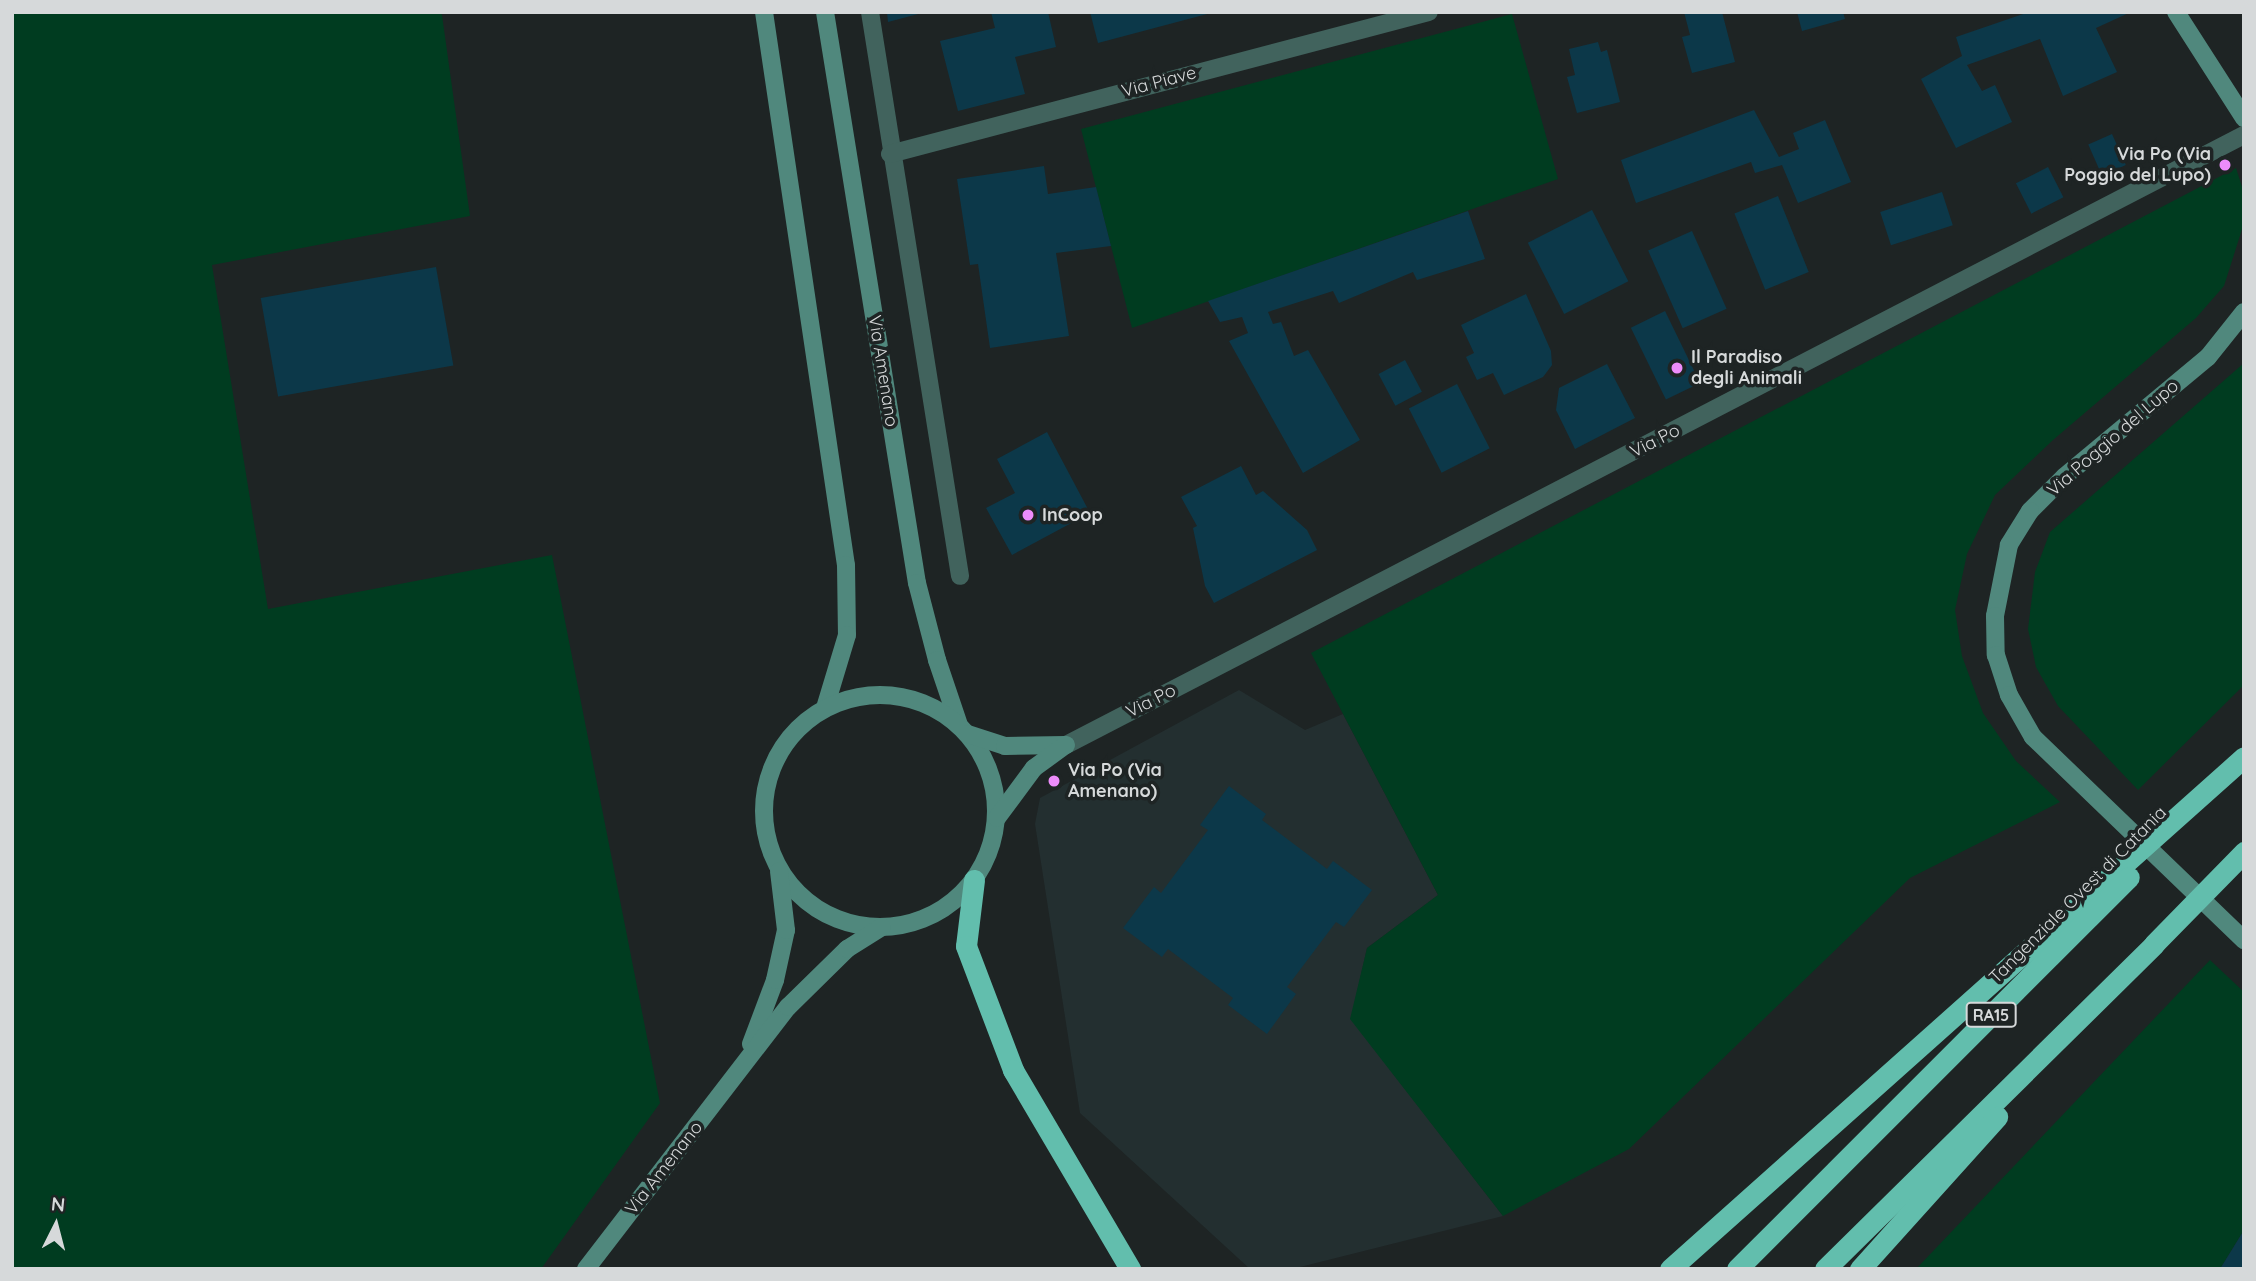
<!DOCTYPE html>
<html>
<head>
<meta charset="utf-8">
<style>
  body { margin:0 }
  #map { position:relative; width:2256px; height:1281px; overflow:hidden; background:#1e2424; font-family:Quicksand,sans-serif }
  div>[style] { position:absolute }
  .built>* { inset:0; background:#232f30 }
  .green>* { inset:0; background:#003c20 }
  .building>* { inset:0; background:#0c3849; transform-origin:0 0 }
  .street>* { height:18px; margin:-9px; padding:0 9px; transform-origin:9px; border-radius:9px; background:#41635d }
  .secondary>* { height:18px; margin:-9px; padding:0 9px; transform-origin:9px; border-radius:9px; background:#50887d }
  .secondary>.ring { margin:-9px; padding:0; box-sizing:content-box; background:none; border:18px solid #50887d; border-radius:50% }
  .highway>* { height:21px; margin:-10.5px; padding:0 10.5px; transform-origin:10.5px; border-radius:10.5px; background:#62bead }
  .dots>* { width:19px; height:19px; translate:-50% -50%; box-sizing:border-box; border:4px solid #1e2424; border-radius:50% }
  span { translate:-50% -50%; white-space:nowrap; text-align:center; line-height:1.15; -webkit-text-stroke:7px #1e2424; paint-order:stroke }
  .shield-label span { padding:2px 5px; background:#1e2424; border:2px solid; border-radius:5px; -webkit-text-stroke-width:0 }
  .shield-label { font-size:16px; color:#d6d9da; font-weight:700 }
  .street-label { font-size:18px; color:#d6d9da }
  .poi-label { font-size:18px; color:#d6d9da; font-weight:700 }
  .right { translate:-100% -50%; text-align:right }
  .left { translate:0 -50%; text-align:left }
  .frame { position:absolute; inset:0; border:14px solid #d6d9da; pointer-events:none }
  .north { position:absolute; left:21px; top:1190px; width:70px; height:70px; -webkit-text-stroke:5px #1e2424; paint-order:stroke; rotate:6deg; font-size:19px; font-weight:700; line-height:28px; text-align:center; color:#d6d9da }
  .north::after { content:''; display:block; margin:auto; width:24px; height:32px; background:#d6d9da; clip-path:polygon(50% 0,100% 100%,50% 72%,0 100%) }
</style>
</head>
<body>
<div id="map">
  <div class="built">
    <i style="clip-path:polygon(1239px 690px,1305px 730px,1343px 714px,1438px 895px,1367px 948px,1351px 1019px,1503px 1216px,1292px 1269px,1250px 1269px,1080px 1113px,1035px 824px,1040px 798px)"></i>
  </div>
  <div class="green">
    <i style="clip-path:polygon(12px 12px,440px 12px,442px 15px,470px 216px,212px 265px,268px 609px,552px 555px,660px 1103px,541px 1269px,12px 1269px)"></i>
    <i style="clip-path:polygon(1512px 14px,1558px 179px,1132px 328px,1081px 129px)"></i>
    <i style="clip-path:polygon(2236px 168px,2243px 190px,2244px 223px,2224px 286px,2196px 318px,2053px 440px,1995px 495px,1967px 554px,1955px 610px,1962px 656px,1983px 713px,2016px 761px,2060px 802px,1910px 878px,1629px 1149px,1503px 1216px,1350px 1019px,1367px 948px,1438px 895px,1311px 653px)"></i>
    <i style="clip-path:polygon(2244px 363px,2244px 685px,2138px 790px,2058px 706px,2036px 667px,2028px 629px,2035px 572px,2050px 532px)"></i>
    <i style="clip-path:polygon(2210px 960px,2244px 992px,2244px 1230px,2220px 1269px,1916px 1269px)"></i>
  </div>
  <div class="building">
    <i style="clip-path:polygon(887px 12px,922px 12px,922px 13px,888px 22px)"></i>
    <i style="clip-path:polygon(991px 12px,1048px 12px,1056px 47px,1015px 57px,1025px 94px,958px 111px,940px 41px,995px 28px)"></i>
    <i style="clip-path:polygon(1090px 12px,1211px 12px,1211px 13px,1098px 43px)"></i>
    <i style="clip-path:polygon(1684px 12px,1722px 12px,1735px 62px,1692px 73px,1682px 37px,1690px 35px)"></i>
    <i style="clip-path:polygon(1797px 12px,1843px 12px,1845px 19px,1802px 31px)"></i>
    <i style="clip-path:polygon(2029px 12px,2131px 12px,2096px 28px,2117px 72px,2063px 96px,2040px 39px,1967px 65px,1982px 91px,1995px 85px,2012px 122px,1956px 148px,1921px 79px,1962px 56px,1956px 37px)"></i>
    <i style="clip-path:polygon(1598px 42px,1601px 52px,1607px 50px,1620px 102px,1577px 113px,1567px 77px,1575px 75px,1569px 49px)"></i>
    <i style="clip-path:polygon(1754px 110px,1779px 157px,1799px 149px,1793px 133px,1825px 120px,1851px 182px,1798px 203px,1782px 165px,1755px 173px,1751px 162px,1636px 203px,1621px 160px)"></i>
    <i style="left:2112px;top:134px;width:34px;height:26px;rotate:66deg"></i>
    <i style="clip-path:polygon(1044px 166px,1048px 194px,1096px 187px,1111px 246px,1056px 253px,1069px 336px,990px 348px,978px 264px,970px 265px,957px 179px)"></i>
    <i style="left:2048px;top:167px;width:34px;height:36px;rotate:63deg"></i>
    <i style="left:1942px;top:192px;width:35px;height:65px;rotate:72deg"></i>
    <i style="left:1778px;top:196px;width:82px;height:47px;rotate:68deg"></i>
    <i style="left:1592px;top:210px;width:80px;height:72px;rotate:63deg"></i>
    <i style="clip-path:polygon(1468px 211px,1485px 259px,1417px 280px,1413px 272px,1339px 303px,1333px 291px,1268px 312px,1273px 324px,1281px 322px,1294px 356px,1308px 350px,1360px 440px,1303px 473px,1229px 341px,1248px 333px,1242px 317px,1220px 322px,1208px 301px)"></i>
    <i style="left:1692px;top:231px;width:85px;height:48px;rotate:66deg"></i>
    <i style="left:436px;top:267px;width:100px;height:178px;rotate:80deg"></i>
    <i style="clip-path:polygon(1526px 294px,1551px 351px,1552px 365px,1543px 377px,1504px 395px,1493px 373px,1477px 380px,1466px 357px,1474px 353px,1461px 325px)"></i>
    <i style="left:1665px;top:311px;width:80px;height:38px;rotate:64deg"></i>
    <i style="left:1405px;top:360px;width:36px;height:30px;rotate:62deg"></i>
    <i style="clip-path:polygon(1607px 364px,1635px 418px,1575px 449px,1556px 410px,1559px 388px)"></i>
    <i style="left:1457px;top:384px;width:72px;height:54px;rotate:63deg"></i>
    <i style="clip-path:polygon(1047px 432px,1090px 513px,1012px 555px,986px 508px,1015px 493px,997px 459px)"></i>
    <i style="clip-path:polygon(1241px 466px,1256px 495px,1263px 491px,1307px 530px,1317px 550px,1214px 603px,1205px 586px,1193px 528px,1197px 526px,1181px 497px)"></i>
    <i style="clip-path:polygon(1229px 786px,1266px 814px,1262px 820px,1327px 869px,1333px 861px,1372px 890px,1344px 927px,1336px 922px,1287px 987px,1296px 994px,1267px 1034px,1228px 1005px,1233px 998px,1168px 949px,1162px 957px,1123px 928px,1154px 887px,1161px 893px,1208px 830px,1200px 825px)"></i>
    <i style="clip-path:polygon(2244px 1230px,2244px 1269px,2220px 1269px)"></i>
  </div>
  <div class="street">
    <i style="left:870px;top:12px;width:571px;rotate:80.93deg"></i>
    <i style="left:890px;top:154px;width:557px;rotate:-14.76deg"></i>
    <i style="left:1066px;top:745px;width:1327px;rotate:-27.38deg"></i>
  </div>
  <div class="secondary">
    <i style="left:764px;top:12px;width:559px;rotate:81.57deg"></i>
    <i style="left:846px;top:565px;width:70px;rotate:89.2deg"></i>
    <i style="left:847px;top:635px;width:76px;rotate:106.8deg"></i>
    <i style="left:825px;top:12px;width:578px;rotate:80.85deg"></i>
    <i style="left:917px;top:583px;width:80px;rotate:75.4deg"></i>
    <i style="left:937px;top:660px;width:69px;rotate:71.3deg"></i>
    <i style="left:2176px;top:12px;width:126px;rotate:57.3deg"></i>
    <i style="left:2244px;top:312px;width:58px;rotate:128.7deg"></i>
    <i style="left:2208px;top:357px;width:187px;rotate:140.2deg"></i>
    <i style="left:2064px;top:477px;width:48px;rotate:135deg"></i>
    <i style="left:2030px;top:511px;width:40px;rotate:122deg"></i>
    <i style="left:2009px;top:545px;width:72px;rotate:101.2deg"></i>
    <i style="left:1995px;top:616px;width:39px;rotate:89deg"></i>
    <i style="left:1996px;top:655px;width:42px;rotate:72deg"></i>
    <i style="left:2009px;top:695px;width:48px;rotate:60.3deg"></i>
    <i style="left:2033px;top:737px;width:293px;rotate:43.9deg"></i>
    <i class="ring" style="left:764px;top:695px;width:214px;height:214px"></i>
    <i style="left:968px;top:734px;width:39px;rotate:18deg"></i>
    <i style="left:1005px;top:746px;width:61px;rotate:-0.9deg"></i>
    <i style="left:997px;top:818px;width:62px;rotate:-53.5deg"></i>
    <i style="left:1034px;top:768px;width:39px;rotate:-36deg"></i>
    <i style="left:751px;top:1044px;width:68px;rotate:-69.4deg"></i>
    <i style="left:775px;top:980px;width:51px;rotate:-77.6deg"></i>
    <i style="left:786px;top:930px;width:59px;rotate:-96.8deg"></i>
    <i style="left:586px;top:1269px;width:331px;rotate:-52.4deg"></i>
    <i style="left:788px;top:1007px;width:83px;rotate:-44.5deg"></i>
    <i style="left:847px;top:949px;width:41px;rotate:-32.2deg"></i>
  </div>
  <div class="highway">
    <i style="left:974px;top:880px;width:66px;rotate:96.9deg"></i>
    <i style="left:966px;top:946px;width:133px;rotate:69.2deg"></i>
    <i style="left:1013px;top:1070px;width:231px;rotate:59.5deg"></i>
    <i style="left:1670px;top:1269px;width:769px;rotate:-41.73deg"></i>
    <i style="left:1737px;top:1269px;width:554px;rotate:-45deg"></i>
    <i style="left:1825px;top:1269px;width:462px;rotate:-44.6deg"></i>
    <i style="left:2154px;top:944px;width:129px;rotate:-45.6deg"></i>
    <i style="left:1860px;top:1269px;width:205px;rotate:-48deg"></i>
  </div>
  <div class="dots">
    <i style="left:2225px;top:165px;background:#ed8cfa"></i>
    <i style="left:1677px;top:368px;background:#ed8cfa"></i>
    <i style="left:1028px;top:515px;background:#ed8cfa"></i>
    <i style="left:1054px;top:781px;background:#ed8cfa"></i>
  </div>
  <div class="shield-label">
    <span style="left:1991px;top:1015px">RA15</span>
  </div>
  <div class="street-label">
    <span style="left:1159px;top:82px;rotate:-15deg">Via Piave</span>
    <span style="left:883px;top:371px;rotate:81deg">Via Amenano</span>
    <span style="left:2113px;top:438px;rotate:-41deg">Via Poggio del Lupo</span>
    <span style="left:1655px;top:441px;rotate:-27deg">Via Po</span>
    <span style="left:1151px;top:701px;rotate:-27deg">Via Po</span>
    <span style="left:2078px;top:895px;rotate:-45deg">Tangenziale Ovest di Catania</span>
    <span style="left:664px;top:1168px;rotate:-52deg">Via Amenano</span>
  </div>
  <div class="poi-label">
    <span class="right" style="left:2211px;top:165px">Via Po (Via<br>Poggio del Lupo)</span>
    <span class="left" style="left:1691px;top:368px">Il Paradiso<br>degli Animali</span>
    <span class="left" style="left:1042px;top:515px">InCoop</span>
    <span class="left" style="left:1068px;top:781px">Via Po (Via<br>Amenano)</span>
  </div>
  <div class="frame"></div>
  <div class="north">N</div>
</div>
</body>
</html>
